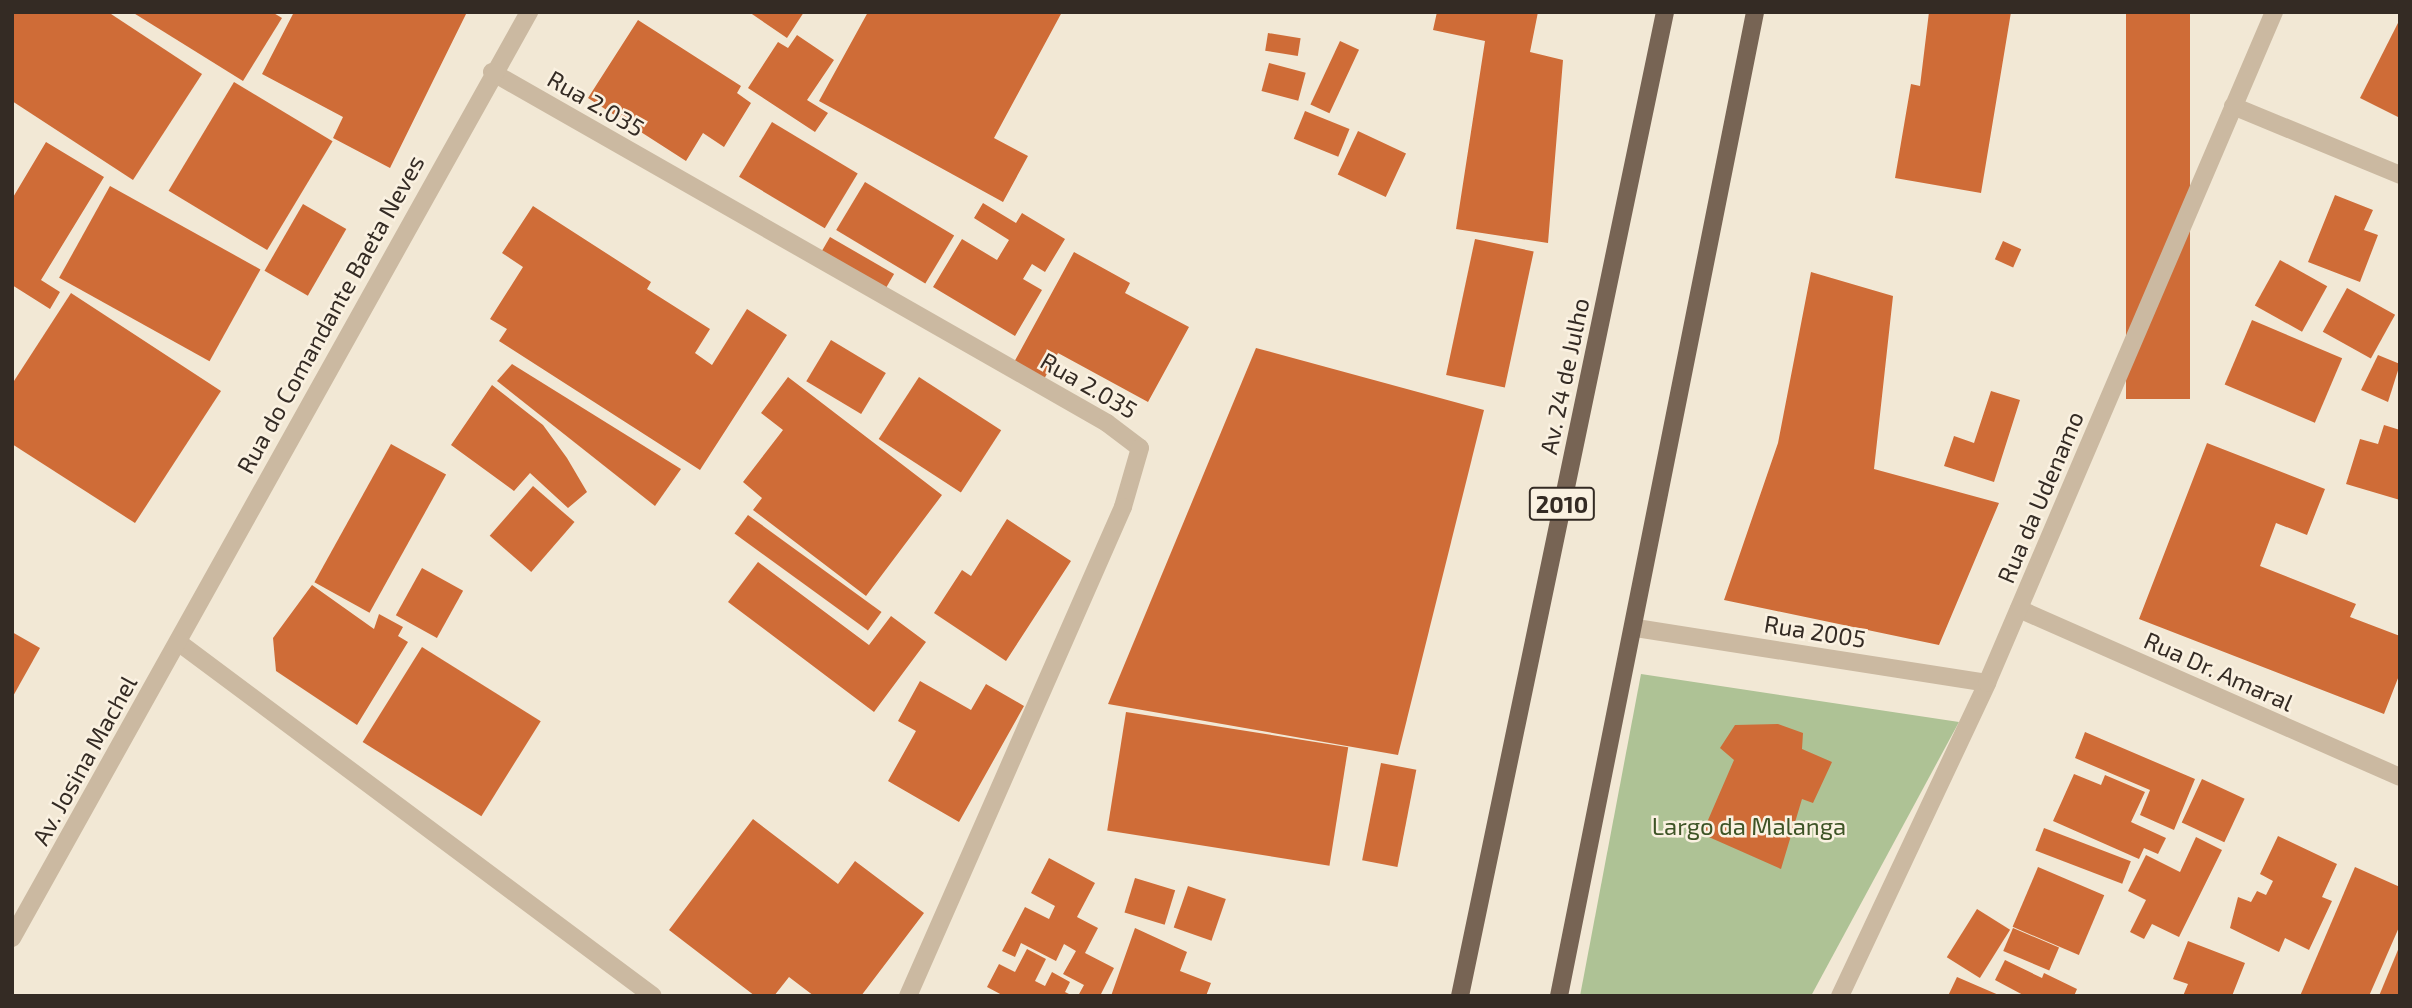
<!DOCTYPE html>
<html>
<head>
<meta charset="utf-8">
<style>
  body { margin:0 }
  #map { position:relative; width:2412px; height:1008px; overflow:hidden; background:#f2e8d5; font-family:"Exo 2",sans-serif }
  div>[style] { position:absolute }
  .green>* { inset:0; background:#aec295 }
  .building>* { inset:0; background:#cf6c37; transform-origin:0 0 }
  .minor>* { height:18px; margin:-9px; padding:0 9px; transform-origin:9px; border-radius:9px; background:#cbb9a1 }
  .major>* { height:18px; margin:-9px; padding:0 9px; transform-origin:9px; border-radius:9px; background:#776454 }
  span { translate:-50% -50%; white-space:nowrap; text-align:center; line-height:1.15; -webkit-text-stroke:5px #faf1e1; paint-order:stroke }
  .shield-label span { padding:2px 5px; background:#faf1e1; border:2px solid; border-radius:5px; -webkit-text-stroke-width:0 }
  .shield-label { font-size:23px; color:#342b24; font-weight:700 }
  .street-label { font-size:24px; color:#342b24 }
  .park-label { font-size:24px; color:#3e5426 }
  .frame { position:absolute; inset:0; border:14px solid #342b24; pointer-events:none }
</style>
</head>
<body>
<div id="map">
  <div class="green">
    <i style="clip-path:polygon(1641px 674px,1959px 722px,1811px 996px,1580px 996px)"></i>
  </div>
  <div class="building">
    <i style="clip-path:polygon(12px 12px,108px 12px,202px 74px,133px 180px,12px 101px)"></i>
    <i style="clip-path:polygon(132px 12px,272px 12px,282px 18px,243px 81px)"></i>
    <i style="clip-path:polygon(294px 12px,467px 12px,390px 168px,333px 138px,343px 117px,262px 74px)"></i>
    <i style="clip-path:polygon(749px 12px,804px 12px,787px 38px)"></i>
    <i style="clip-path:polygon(868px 12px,1062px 12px,994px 138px,1028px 156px,1003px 202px,819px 101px)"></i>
    <i style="clip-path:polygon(1437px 12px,1538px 12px,1530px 52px,1563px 60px,1548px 243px,1456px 229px,1485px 41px,1433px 30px)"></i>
    <i style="clip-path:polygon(1929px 12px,2011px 12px,1981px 193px,1895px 178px,1911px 84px,1920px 86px)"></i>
    <i style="left:2126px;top:12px;width:64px;height:387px"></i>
    <i style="clip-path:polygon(2400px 19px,2400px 118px,2360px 98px)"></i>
    <i style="clip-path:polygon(638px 20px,741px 86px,737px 93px,751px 103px,724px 147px,703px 133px,686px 161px,588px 98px)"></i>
    <i style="left:1268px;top:33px;width:33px;height:18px;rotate:9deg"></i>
    <i style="clip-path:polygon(797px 35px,834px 60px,807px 100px,828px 113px,815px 132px,748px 88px,778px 42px,788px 48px)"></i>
    <i style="left:1340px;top:41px;width:21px;height:70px;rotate:25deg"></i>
    <i style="left:1269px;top:63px;width:38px;height:29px;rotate:15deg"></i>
    <i style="left:234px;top:82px;width:115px;height:127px;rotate:31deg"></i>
    <i style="left:1305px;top:111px;width:48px;height:30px;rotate:22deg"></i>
    <i style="left:772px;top:122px;width:100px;height:64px;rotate:31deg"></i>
    <i style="left:1358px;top:131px;width:53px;height:48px;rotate:25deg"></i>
    <i style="clip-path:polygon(46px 142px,104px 177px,41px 280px,60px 292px,50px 309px,12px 285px,12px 199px)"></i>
    <i style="left:865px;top:182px;width:104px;height:56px;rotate:31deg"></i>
    <i style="left:110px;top:186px;width:172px;height:105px;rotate:29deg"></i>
    <i style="clip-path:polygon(2335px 195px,2373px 210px,2364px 230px,2378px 235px,2360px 282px,2308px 262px)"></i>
    <i style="clip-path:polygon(983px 203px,1016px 223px,1022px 213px,1065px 239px,1045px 272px,1032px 264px,1023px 279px,1042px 290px,1015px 336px,933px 287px,962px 239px,997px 260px,1009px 240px,974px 218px)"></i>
    <i style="left:303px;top:204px;width:50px;height:77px;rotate:30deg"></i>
    <i style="clip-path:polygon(533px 206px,651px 282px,647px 289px,710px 329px,695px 353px,712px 365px,747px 309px,787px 335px,700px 470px,499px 341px,507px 329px,490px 319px,523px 267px,502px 253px)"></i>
    <i style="left:830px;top:237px;width:74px;height:20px;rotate:30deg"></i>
    <i style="left:1475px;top:239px;width:60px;height:139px;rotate:12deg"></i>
    <i style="left:2003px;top:241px;width:20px;height:20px;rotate:24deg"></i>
    <i style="clip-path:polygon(1074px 252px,1130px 283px,1125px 293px,1189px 327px,1148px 402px,1058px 353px,1042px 383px,1012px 366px)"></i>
    <i style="left:2280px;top:260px;width:54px;height:52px;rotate:29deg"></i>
    <i style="clip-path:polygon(1811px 272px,1893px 296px,1874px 469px,1999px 503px,1939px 645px,1724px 600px,1778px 443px)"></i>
    <i style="left:2347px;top:288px;width:55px;height:50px;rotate:29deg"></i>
    <i style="clip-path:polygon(71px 293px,221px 391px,135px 523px,12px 444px,12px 384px)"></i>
    <i style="left:2252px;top:320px;width:98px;height:70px;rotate:23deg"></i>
    <i style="left:831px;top:340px;width:64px;height:48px;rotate:31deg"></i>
    <i style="clip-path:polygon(1256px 348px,1484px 410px,1398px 755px,1108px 704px)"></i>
    <i style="clip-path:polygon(2378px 355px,2400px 364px,2388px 402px,2361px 390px)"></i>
    <i style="clip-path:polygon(512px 364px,681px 469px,655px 506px,497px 381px)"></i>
    <i style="clip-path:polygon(788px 377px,942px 495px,866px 596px,753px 510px,762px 498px,743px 482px,783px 430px,761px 413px)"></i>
    <i style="left:919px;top:377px;width:98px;height:74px;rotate:33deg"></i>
    <i style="clip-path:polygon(492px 385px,543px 425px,567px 458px,587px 492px,568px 508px,530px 473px,514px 491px,451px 445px)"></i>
    <i style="clip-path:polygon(1991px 391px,2020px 400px,1994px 482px,1944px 466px,1954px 436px,1974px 443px)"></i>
    <i style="clip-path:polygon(2384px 425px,2400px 430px,2400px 500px,2346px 484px,2360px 439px,2378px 444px)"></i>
    <i style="clip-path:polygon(2207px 443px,2325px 489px,2307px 535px,2276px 523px,2260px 566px,2356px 604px,2350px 617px,2400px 636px,2400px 673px,2384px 714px,2139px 619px)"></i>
    <i style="left:391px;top:444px;width:63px;height:158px;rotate:29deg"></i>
    <i style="left:533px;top:486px;width:55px;height:66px;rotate:41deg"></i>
    <i style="left:748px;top:515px;width:165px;height:23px;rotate:36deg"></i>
    <i style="clip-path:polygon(1007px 519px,1071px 561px,1006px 661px,934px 613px,962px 570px,971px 576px)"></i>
    <i style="clip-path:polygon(758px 562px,869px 645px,891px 616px,926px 642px,874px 712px,728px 602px)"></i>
    <i style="left:422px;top:568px;width:47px;height:54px;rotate:29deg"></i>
    <i style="clip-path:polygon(312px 585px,374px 629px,379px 614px,403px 627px,398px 636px,408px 642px,357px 725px,276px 671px,273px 638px)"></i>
    <i style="clip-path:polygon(12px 632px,40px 648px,12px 698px)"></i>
    <i style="left:422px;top:647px;width:140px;height:112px;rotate:32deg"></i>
    <i style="clip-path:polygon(920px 681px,971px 710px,986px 684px,1024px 706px,959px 822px,888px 781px,916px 731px,898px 721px)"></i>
    <i style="left:1126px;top:712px;width:225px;height:120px;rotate:9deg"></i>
    <i style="clip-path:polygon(1778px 724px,1803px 733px,1802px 749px,1832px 762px,1813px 803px,1802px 799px,1781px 869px,1702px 834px,1734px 760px,1720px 748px,1735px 725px)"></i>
    <i style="clip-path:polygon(2085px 732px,2195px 779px,2174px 830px,2140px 815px,2150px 790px,2075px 758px)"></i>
    <i style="left:1381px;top:763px;width:36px;height:99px;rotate:11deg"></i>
    <i style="clip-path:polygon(2074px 774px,2101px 785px,2105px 775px,2145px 792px,2131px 822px,2166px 838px,2158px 854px,2144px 848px,2139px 859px,2053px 821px)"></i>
    <i style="left:2202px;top:779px;width:47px;height:48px;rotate:25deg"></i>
    <i style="clip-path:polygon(753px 819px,838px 884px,855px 861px,924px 913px,861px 996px,814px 996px,789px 977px,774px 996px,755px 996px,669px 930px)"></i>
    <i style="left:2044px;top:828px;width:93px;height:24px;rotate:21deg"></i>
    <i style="clip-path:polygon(2278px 836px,2337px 864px,2322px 897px,2332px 901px,2309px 950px,2285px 938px,2279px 952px,2230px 928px,2238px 897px,2251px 902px,2257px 891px,2266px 895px,2273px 881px,2260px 874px)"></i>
    <i style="clip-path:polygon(2196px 837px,2222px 850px,2179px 937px,2152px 924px,2144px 939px,2130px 932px,2146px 900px,2128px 891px,2146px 855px,2180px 872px)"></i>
    <i style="clip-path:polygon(1049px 858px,1095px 883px,1077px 917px,1098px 928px,1085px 953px,1114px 968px,1100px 996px,1078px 996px,1084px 985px,1063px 974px,1076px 951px,1064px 944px,1056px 961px,1021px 943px,1015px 957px,1002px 951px,1025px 907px,1049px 919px,1055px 906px,1031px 893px)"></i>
    <i style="left:2038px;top:867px;width:72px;height:65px;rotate:23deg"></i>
    <i style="clip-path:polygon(2355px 867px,2400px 887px,2400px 925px,2369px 996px,2300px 996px)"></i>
    <i style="left:1135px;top:878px;width:42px;height:36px;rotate:17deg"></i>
    <i style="left:1188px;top:886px;width:40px;height:44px;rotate:19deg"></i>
    <i style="left:1977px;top:909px;width:39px;height:57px;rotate:32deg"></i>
    <i style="clip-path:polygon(1135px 928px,1187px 952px,1180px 971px,1211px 983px,1206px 996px,1111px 996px)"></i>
    <i style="left:2013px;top:928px;width:50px;height:25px;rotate:23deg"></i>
    <i style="clip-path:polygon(2188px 941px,2245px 963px,2232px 996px,2183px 996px,2188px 984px,2173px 979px)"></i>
    <i style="clip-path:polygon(2400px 945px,2400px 996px,2379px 996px)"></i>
    <i style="clip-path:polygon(1027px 949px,1046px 959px,1035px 981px,1045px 986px,1052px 972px,1070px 982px,1065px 992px,1073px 996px,1004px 996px,987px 987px,999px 964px,1015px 972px)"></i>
    <i style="clip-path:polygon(2005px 960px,2042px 978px,2044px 973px,2077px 989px,2074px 996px,2025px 996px,1995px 980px)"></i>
    <i style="clip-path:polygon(1957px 977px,2001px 996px,1948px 996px)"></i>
  </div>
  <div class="minor">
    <i style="left:492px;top:72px;width:708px;rotate:29.71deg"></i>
    <i style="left:1107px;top:423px;width:41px;rotate:37.1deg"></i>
    <i style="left:1140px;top:448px;width:61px;rotate:106.1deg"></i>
    <i style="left:1123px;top:507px;width:534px;rotate:113.73deg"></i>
    <i style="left:2233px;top:106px;width:181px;rotate:22.4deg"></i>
    <i style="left:2019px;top:609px;width:416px;rotate:23.8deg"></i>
    <i style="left:1636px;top:628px;width:355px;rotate:8.9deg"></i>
    <i style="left:178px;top:642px;width:592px;rotate:36.7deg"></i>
    <i style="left:12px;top:938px;width:1061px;rotate:-60.82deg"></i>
    <i style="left:1840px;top:996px;width:346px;rotate:-64.8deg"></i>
    <i style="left:1987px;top:683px;width:730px;rotate:-66.84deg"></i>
  </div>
  <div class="major">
    <i style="left:1460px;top:996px;width:1005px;rotate:-78.23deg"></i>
    <i style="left:1559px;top:996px;width:1003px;rotate:-78.73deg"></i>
  </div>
  <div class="shield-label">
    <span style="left:1562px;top:504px">2010</span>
  </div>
  <div class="street-label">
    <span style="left:596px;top:103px;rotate:30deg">Rua 2.035</span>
    <span style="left:330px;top:314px;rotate:-61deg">Rua do Comandante Baeta Neves</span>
    <span style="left:1564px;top:376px;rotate:-78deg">Av. 24 de Julho</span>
    <span style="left:1089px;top:385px;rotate:30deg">Rua 2.035</span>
    <span style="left:2040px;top:497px;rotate:-67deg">Rua da Udenamo</span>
    <span style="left:1815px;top:631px;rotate:9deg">Rua 2005</span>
    <span style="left:2219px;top:671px;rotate:24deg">Rua Dr. Amaral</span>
    <span style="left:84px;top:760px;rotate:-61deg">Av. Josina Machel</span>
  </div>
  <div class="park-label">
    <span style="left:1749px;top:826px">Largo da Malanga</span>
  </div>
  <div class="frame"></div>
</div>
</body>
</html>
